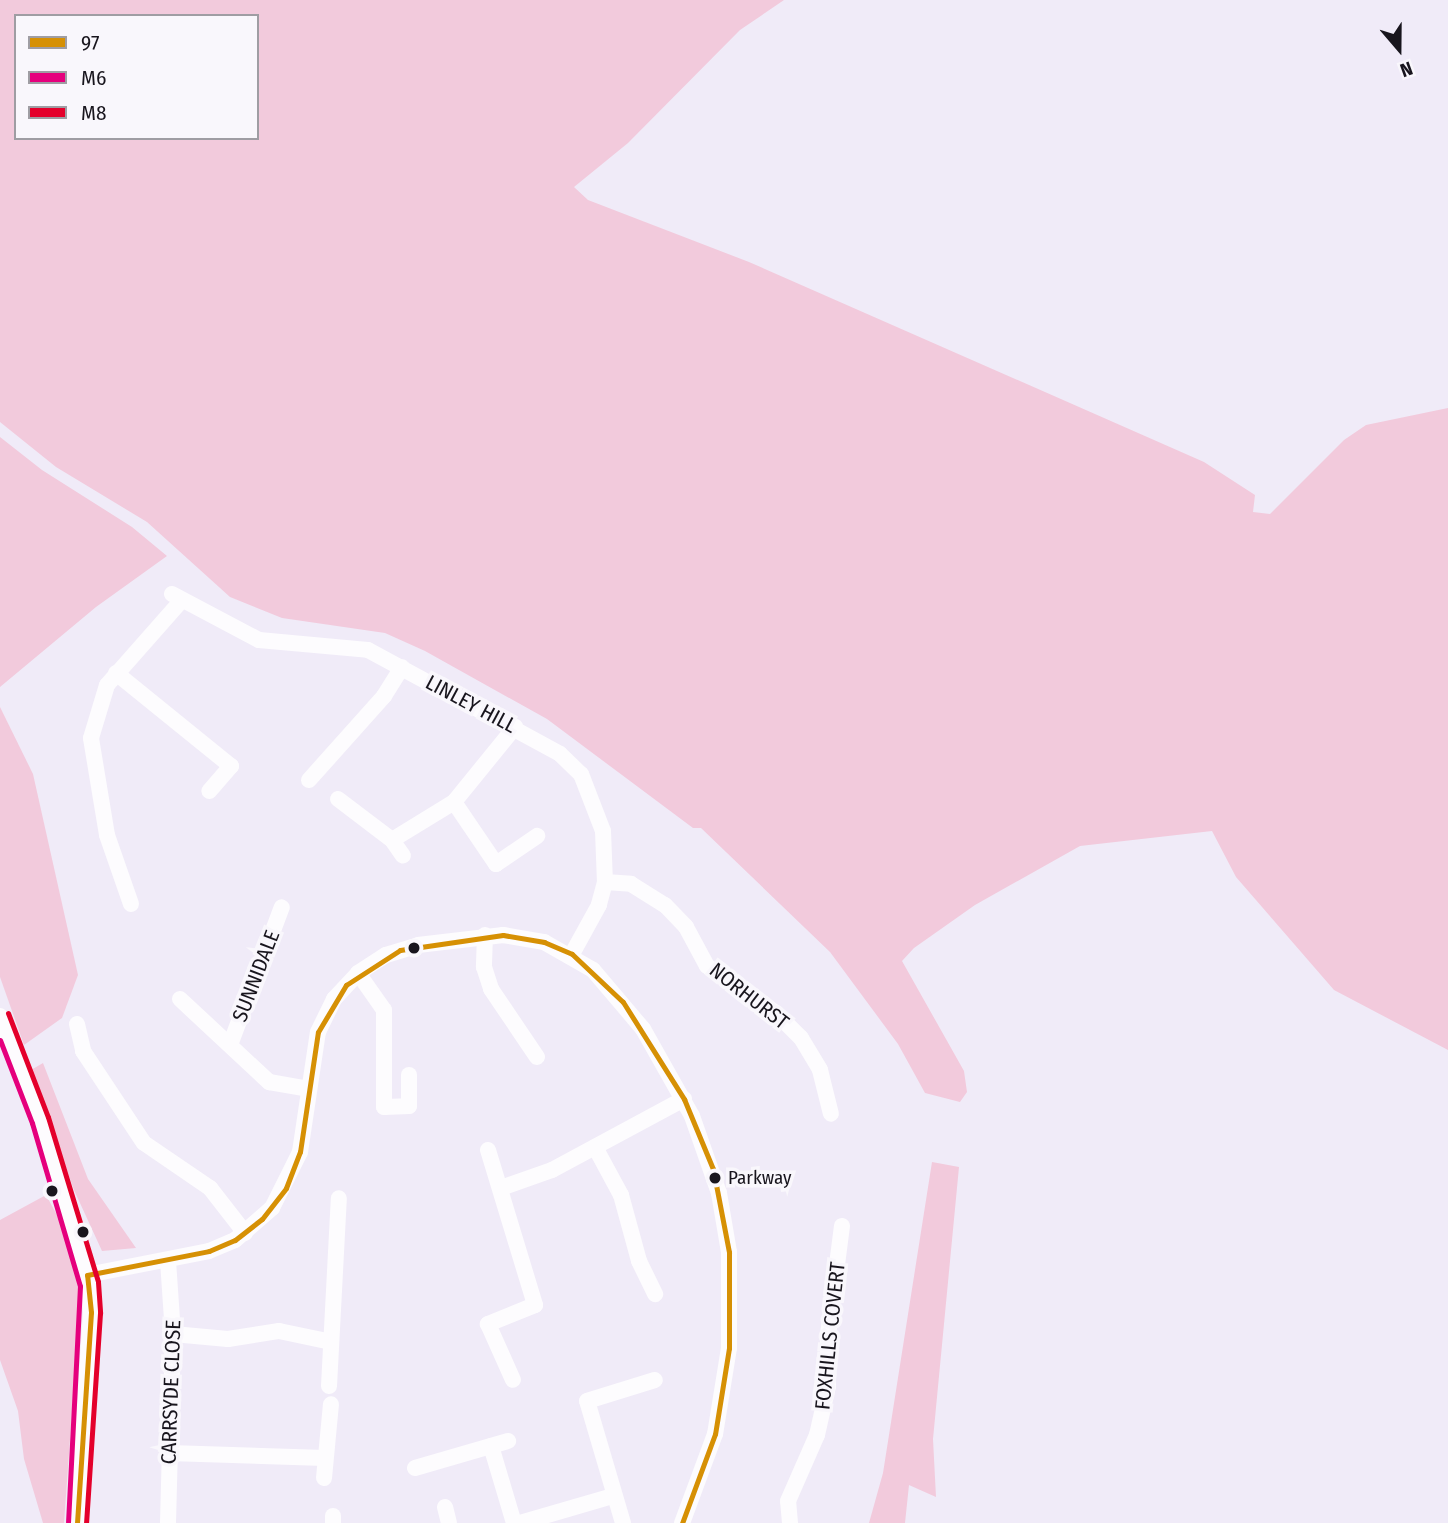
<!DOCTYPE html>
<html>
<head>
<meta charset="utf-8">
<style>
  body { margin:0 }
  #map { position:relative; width:1448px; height:1523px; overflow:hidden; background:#f0ebf8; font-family:"Fira Sans Condensed",sans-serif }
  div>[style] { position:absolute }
  .green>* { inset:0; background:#f2cadc }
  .minor>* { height:16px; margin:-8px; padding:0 8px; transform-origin:8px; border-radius:8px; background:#fdfcfe }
  .bus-1>* { height:5px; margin:-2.5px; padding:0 2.5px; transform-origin:2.5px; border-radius:2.5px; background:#d69004 }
  .bus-2>* { height:5px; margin:-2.5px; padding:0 2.5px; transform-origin:2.5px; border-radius:2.5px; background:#e5007d }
  .bus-3>* { height:5px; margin:-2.5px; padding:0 2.5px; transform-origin:2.5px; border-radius:2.5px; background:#e4002b }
  .dots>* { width:19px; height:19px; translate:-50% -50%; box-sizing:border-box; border:4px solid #f9f7fc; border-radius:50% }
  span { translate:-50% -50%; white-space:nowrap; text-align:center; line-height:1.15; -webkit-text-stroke:7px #f9f7fc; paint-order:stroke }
  .bus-label { font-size:19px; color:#18151d }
  .left { translate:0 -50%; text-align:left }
  .street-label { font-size:21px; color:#18151d }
  .legend { position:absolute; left:14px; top:14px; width:245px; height:126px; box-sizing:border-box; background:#f9f7fc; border:2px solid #9f9da3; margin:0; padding:9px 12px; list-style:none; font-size:21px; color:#18151d }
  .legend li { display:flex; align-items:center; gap:14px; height:35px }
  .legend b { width:35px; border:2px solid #9f9da3 }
  .north { position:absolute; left:1364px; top:14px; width:70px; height:70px; -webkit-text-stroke:5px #f9f7fc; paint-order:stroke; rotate:160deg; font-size:19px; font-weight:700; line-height:28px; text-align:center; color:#18151d }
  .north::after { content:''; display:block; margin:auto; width:24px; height:32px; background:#18151d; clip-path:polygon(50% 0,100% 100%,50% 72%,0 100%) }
</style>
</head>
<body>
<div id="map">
  <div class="green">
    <i style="clip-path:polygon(evenodd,0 0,784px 0,740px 30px,628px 143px,574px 187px,588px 200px,749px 262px,1204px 462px,1255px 495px,1253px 512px,1270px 514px,1344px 440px,1366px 425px,1448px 408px,1448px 1050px,1334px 990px,1236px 877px,1212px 831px,1080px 846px,975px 905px,914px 948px,902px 961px,964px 1071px,967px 1092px,960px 1102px,925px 1093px,898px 1044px,830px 952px,701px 828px,693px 828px,547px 719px,425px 651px,385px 633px,282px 618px,230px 597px,147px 522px,56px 467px,0 422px,0 0,16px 16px,257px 16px,257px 138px,16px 138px,16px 16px)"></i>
    <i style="clip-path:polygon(0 437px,42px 470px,132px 527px,167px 556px,96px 607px,0 687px)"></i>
    <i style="clip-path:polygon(0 707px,33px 774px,78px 975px,62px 1018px,24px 1045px,0 977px)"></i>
    <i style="clip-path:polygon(43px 1063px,88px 1179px,136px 1248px,102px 1251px,74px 1190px,31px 1070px)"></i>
    <i style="clip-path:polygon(932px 1162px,959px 1167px,933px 1439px,936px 1497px,909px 1485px,905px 1523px,869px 1523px,883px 1473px)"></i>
    <i style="clip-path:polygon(46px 1195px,63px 1226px,81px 1286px,64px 1523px,43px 1523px,24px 1459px,18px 1411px,0 1360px,0 1220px)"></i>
  </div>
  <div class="minor">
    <i style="left:172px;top:594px;width:98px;rotate:27.9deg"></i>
    <i style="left:259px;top:640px;width:109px;rotate:5.2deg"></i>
    <i style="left:368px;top:650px;width:218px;rotate:28.4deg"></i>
    <i style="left:560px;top:754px;width:29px;rotate:44deg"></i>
    <i style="left:581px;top:774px;width:61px;rotate:68.9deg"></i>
    <i style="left:603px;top:831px;width:51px;rotate:87.8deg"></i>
    <i style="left:605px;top:882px;width:24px;rotate:105deg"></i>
    <i style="left:599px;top:905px;width:56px;rotate:118.9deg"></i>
    <i style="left:116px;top:673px;width:148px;rotate:39deg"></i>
    <i style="left:231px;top:766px;width:33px;rotate:131deg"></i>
    <i style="left:309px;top:780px;width:113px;rotate:-48.2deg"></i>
    <i style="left:384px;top:696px;width:34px;rotate:-58deg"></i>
    <i style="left:338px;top:799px;width:68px;rotate:37.2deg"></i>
    <i style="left:392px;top:840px;width:19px;rotate:55deg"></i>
    <i style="left:454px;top:802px;width:75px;rotate:55.9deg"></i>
    <i style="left:496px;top:864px;width:50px;rotate:-34.3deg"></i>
    <i style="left:392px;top:840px;width:73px;rotate:-31.5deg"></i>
    <i style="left:454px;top:802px;width:97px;rotate:-50.9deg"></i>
    <i style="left:605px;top:882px;width:26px;rotate:4deg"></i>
    <i style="left:631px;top:884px;width:40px;rotate:32deg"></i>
    <i style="left:665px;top:905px;width:30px;rotate:46deg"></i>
    <i style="left:686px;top:927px;width:44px;rotate:61.7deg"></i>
    <i style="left:707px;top:966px;width:83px;rotate:34.3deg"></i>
    <i style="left:776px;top:1013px;width:35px;rotate:45deg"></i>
    <i style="left:801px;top:1038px;width:37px;rotate:59deg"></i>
    <i style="left:820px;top:1070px;width:45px;rotate:76deg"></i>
    <i style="left:131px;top:904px;width:73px;rotate:-109.2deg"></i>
    <i style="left:107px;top:835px;width:98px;rotate:-99.4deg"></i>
    <i style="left:91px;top:738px;width:55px;rotate:-73.2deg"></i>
    <i style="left:107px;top:685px;width:113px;rotate:-48.6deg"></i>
    <i style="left:485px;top:935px;width:32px;rotate:92deg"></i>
    <i style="left:484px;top:967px;width:23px;rotate:72deg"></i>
    <i style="left:491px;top:989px;width:82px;rotate:55.9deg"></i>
    <i style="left:358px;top:973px;width:45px;rotate:54.9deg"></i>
    <i style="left:384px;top:1010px;width:97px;rotate:90deg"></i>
    <i style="left:384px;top:1107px;width:25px;rotate:-2deg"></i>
    <i style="left:409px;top:1106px;width:31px;rotate:-90deg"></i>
    <i style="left:180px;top:999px;width:122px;rotate:43deg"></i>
    <i style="left:269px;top:1082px;width:40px;rotate:10deg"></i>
    <i style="left:0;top:1016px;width:111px;rotate:69deg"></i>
    <i style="left:40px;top:1120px;width:171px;rotate:73.4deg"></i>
    <i style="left:89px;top:1284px;width:28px;rotate:86deg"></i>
    <i style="left:91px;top:1312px;width:211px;rotate:93.8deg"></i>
    <i style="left:77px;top:1024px;width:28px;rotate:77deg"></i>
    <i style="left:83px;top:1051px;width:110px;rotate:56.5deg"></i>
    <i style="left:144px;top:1143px;width:80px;rotate:34.3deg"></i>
    <i style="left:210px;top:1188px;width:57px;rotate:52.1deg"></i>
    <i style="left:230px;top:1045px;width:147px;rotate:-69.4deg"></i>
    <i style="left:595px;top:1147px;width:55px;rotate:61.6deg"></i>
    <i style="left:621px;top:1195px;width:68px;rotate:74.7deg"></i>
    <i style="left:639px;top:1261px;width:37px;rotate:64deg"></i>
    <i style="left:488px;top:1150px;width:162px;rotate:73.1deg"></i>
    <i style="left:535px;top:1305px;width:51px;rotate:158deg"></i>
    <i style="left:488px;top:1324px;width:61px;rotate:65.9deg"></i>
    <i style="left:501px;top:1188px;width:54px;rotate:-19.4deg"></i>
    <i style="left:552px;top:1170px;width:150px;rotate:-28.3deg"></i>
    <i style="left:87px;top:1275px;width:124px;rotate:-11.1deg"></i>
    <i style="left:209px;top:1251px;width:28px;rotate:-23deg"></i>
    <i style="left:235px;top:1240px;width:49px;rotate:-40.9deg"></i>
    <i style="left:272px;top:1208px;width:63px;rotate:-63.4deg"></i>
    <i style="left:300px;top:1152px;width:121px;rotate:-81.5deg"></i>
    <i style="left:318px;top:1032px;width:37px;rotate:-64deg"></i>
    <i style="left:334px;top:999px;width:35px;rotate:-47deg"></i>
    <i style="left:358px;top:973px;width:33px;rotate:-33deg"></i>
    <i style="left:386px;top:955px;width:34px;rotate:-17deg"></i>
    <i style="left:418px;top:945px;width:86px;rotate:-6.7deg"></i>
    <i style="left:503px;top:935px;width:42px;rotate:9.7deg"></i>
    <i style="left:544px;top:942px;width:56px;rotate:29.7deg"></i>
    <i style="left:593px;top:970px;width:77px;rotate:49.7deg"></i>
    <i style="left:643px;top:1029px;width:100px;rotate:60.6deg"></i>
    <i style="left:692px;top:1116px;width:82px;rotate:70.7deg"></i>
    <i style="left:719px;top:1193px;width:60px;rotate:80.4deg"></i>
    <i style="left:729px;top:1252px;width:96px;rotate:90deg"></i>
    <i style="left:729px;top:1348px;width:87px;rotate:99.2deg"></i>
    <i style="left:715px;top:1434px;width:95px;rotate:110.3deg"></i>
    <i style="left:173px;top:1334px;width:55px;rotate:5.2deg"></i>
    <i style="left:228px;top:1339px;width:52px;rotate:-8.9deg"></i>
    <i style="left:279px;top:1331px;width:53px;rotate:11.9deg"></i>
    <i style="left:329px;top:1386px;width:188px;rotate:-87deg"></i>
    <i style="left:491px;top:1446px;width:80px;rotate:73.4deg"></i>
    <i style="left:169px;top:1453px;width:156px;rotate:1.8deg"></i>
    <i style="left:415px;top:1468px;width:97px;rotate:-16.2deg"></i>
    <i style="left:324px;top:1478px;width:74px;rotate:-84.6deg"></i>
    <i style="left:445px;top:1507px;width:16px;rotate:76deg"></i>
    <i style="left:168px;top:1523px;width:189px;rotate:-88.5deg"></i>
    <i style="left:173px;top:1334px;width:73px;rotate:-93.9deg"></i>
    <i style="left:333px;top:1523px;width:7px;rotate:-90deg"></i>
    <i style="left:520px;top:1523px;width:97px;rotate:-16.2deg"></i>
    <i style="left:623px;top:1523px;width:127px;rotate:-106.4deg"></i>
    <i style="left:587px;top:1401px;width:71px;rotate:-17.2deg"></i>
    <i style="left:790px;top:1523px;width:22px;rotate:-95deg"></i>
    <i style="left:788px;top:1501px;width:72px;rotate:-66.3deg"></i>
    <i style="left:817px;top:1435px;width:50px;rotate:-77.3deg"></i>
    <i style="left:828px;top:1386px;width:51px;rotate:-90deg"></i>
    <i style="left:828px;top:1335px;width:110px;rotate:-82.7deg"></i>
  </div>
  <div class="bus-1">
    <i style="left:77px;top:1523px;width:211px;rotate:-86.2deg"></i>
    <i style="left:91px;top:1312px;width:37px;rotate:-96deg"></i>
    <i style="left:87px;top:1275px;width:124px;rotate:-11.1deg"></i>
    <i style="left:209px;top:1251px;width:28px;rotate:-23deg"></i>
    <i style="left:235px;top:1240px;width:34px;rotate:-38deg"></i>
    <i style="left:262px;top:1219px;width:39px;rotate:-52deg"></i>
    <i style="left:286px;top:1188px;width:39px;rotate:-69deg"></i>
    <i style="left:300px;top:1152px;width:121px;rotate:-81.5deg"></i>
    <i style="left:318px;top:1032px;width:55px;rotate:-59.2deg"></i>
    <i style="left:346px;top:985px;width:64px;rotate:-32.9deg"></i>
    <i style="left:400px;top:950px;width:104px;rotate:-8.3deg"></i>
    <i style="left:503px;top:935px;width:42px;rotate:9.7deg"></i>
    <i style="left:544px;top:942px;width:30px;rotate:23deg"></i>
    <i style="left:572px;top:954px;width:70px;rotate:43.3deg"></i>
    <i style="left:623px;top:1002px;width:115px;rotate:57.8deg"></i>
    <i style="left:684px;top:1099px;width:76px;rotate:67.5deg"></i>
    <i style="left:713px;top:1169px;width:85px;rotate:79.1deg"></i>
    <i style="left:729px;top:1252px;width:96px;rotate:90deg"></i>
    <i style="left:729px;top:1348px;width:87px;rotate:99.2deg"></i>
    <i style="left:715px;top:1434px;width:95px;rotate:110.3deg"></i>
  </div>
  <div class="bus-2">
    <i style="left:0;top:1040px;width:89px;rotate:68.9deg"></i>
    <i style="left:32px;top:1123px;width:170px;rotate:73.6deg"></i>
    <i style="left:80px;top:1286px;width:236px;rotate:92.9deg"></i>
  </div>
  <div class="bus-3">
    <i style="left:8px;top:1013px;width:111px;rotate:69deg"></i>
    <i style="left:48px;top:1117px;width:172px;rotate:73.1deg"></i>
    <i style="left:98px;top:1282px;width:31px;rotate:86deg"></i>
    <i style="left:100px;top:1313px;width:210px;rotate:93.8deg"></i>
  </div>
  <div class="dots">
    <i style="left:414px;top:948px;background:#18151d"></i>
    <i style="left:715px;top:1178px;background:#18151d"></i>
    <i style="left:52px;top:1191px;background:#18151d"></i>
    <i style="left:83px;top:1232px;background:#18151d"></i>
  </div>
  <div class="bus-label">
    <span class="left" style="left:728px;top:1178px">Parkway</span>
  </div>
  <div class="street-label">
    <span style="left:471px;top:704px;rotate:28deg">LINLEY HILL</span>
    <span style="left:256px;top:976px;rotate:-69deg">SUNNIDALE</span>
    <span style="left:749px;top:996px;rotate:38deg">NORHURST</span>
    <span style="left:830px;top:1336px;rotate:-84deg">FOXHILLS COVERT</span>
    <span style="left:171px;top:1392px;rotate:-88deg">CARRSYDE CLOSE</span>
  </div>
  <ul class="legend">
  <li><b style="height:9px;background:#d69004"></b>97</li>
  <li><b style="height:9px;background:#e5007d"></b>M6</li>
  <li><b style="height:9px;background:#e4002b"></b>M8</li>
  </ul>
  <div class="north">N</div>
</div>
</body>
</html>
